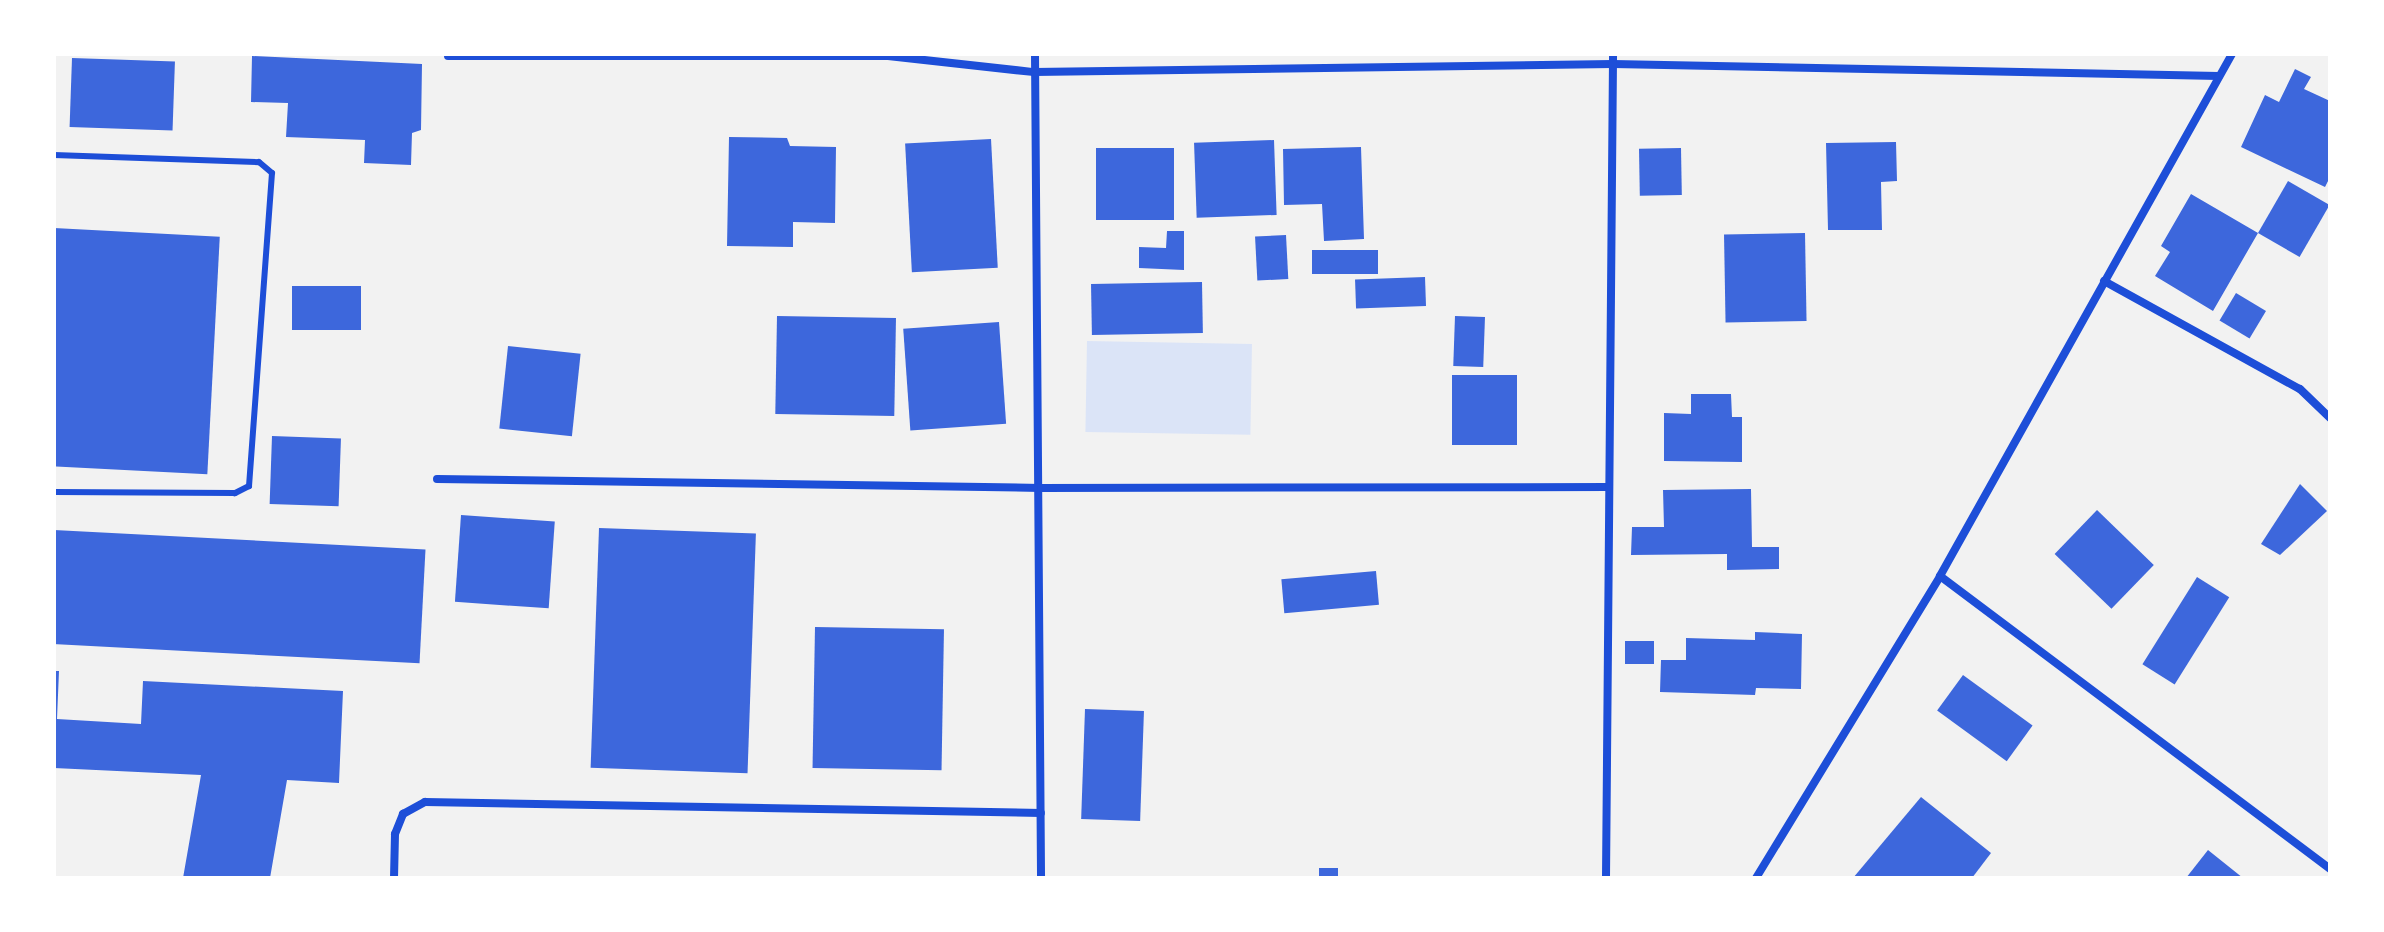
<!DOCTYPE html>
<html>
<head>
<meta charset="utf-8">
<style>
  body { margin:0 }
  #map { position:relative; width:2384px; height:932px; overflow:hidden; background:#f2f2f2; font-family:"Space Grotesk",sans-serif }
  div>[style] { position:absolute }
  .green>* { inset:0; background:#dbe4f7; transform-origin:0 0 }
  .building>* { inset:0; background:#3d67dc; transform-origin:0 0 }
  .service>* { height:6px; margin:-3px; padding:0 3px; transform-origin:3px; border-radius:3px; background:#1d4ed8 }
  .minor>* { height:8px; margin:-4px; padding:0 4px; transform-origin:4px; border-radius:4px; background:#1d4ed8 }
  span { translate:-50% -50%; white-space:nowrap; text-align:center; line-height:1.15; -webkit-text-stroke:8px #fff; paint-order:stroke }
  .frame { position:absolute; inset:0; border:56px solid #fff; pointer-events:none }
</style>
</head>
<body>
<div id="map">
  <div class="green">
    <i style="left:1087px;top:341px;width:165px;height:91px;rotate:1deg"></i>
  </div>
  <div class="building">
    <i style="clip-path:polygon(252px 56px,422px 64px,421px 130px,412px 133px,411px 165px,364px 163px,365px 140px,286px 137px,288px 103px,251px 102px)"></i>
    <i style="left:72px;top:58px;width:103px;height:69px;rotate:2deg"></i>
    <i style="clip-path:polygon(2295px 69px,2311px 77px,2304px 89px,2330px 101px,2330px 177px,2325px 187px,2241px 147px,2265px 95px,2279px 102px)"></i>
    <i style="clip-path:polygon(729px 137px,787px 138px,790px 146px,836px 147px,835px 223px,793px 222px,793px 247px,727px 246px)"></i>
    <i style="left:991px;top:139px;width:129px;height:86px;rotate:87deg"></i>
    <i style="left:1274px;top:140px;width:75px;height:80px;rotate:88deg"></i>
    <i style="clip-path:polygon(1896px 142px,1897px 181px,1881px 182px,1882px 230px,1828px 230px,1826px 143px)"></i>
    <i style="clip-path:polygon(1361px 147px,1364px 239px,1324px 241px,1322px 204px,1284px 205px,1283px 149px)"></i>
    <i style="left:1096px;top:148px;width:78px;height:72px"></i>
    <i style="left:1681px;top:148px;width:47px;height:42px;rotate:89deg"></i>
    <i style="left:2288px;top:181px;width:48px;height:60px;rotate:30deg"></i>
    <i style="clip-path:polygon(2191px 194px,2258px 233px,2213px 311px,2155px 276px,2170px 252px,2161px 246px)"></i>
    <i style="left:54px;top:228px;width:166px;height:238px;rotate:3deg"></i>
    <i style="clip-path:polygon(1167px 231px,1184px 231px,1184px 270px,1139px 268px,1139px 247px,1166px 248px)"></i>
    <i style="left:1805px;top:233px;width:88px;height:81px;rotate:89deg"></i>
    <i style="left:1286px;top:235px;width:44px;height:31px;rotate:87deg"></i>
    <i style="left:1312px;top:250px;width:66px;height:24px"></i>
    <i style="left:1425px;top:277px;width:29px;height:70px;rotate:88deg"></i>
    <i style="left:1202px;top:282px;width:51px;height:111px;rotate:89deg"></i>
    <i style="left:292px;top:286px;width:69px;height:44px"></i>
    <i style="left:2236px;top:293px;width:35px;height:32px;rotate:31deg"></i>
    <i style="left:777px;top:316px;width:119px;height:98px;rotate:1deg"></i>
    <i style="left:1455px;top:316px;width:30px;height:50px;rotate:2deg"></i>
    <i style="left:999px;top:322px;width:102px;height:96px;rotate:86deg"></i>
    <i style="left:508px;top:346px;width:73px;height:83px;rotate:6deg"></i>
    <i style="left:1452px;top:375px;width:65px;height:70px"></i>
    <i style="clip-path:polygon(1691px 394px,1731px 394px,1732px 417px,1742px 417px,1742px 462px,1664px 461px,1664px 413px,1691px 414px)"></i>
    <i style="left:272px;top:436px;width:69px;height:68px;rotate:2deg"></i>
    <i style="clip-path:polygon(2300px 484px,2327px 511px,2280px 555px,2261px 544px)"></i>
    <i style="clip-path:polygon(1751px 489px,1752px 547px,1779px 547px,1779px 569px,1727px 570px,1727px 554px,1631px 555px,1632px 527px,1664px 527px,1663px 490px)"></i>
    <i style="left:2097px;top:510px;width:79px;height:61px;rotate:44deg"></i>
    <i style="left:461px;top:515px;width:94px;height:87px;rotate:4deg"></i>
    <i style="left:599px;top:528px;width:157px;height:240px;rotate:2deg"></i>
    <i style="left:54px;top:530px;width:372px;height:114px;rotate:3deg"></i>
    <i style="left:1376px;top:571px;width:34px;height:95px;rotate:85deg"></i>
    <i style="left:2197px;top:577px;width:38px;height:103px;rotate:32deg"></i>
    <i style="left:815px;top:627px;width:129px;height:141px;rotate:1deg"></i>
    <i style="clip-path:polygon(1755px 632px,1802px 634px,1801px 689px,1756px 688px,1755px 695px,1660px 692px,1661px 660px,1686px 660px,1686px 638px,1755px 640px)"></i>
    <i style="left:1625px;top:641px;width:29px;height:23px"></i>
    <i style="clip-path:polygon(54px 671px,59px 671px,57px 719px,141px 724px,143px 681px,343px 691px,339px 783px,287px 780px,270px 878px,183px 878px,201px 775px,54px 768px)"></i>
    <i style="left:1963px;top:675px;width:86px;height:44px;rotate:36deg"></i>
    <i style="left:1085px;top:709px;width:59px;height:110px;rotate:2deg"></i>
    <i style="clip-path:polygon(1921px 797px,1991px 853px,1972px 878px,1853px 878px)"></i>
    <i style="clip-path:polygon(2208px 850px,2243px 878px,2186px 878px)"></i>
    <i style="left:1319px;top:868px;width:19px;height:10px"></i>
  </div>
  <div class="service">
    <i style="left:54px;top:155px;width:205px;rotate:2deg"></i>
    <i style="left:259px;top:162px;width:17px;rotate:40deg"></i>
    <i style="left:272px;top:173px;width:314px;rotate:94.2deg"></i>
    <i style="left:249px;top:486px;width:16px;rotate:153deg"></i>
    <i style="left:235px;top:493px;width:181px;rotate:-179.7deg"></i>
  </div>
  <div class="minor">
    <i style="left:1035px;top:54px;width:824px;rotate:89.58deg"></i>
    <i style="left:448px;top:56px;width:440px"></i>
    <i style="left:888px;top:56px;width:147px;rotate:6.3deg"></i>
    <i style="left:1034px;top:72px;width:579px;rotate:-0.79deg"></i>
    <i style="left:1613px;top:64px;width:606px;rotate:1.13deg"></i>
    <i style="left:2104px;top:281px;width:224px;rotate:28.9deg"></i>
    <i style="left:2300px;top:389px;width:42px;rotate:44deg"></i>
    <i style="left:437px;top:479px;width:604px;rotate:0.85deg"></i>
    <i style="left:1041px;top:488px;width:567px;rotate:-0.1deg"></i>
    <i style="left:1940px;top:576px;width:488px;rotate:36.9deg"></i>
    <i style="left:394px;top:878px;width:44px;rotate:-88.7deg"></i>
    <i style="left:395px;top:834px;width:22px;rotate:-68deg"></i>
    <i style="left:403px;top:814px;width:25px;rotate:-29deg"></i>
    <i style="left:425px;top:802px;width:616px;rotate:1.02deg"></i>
    <i style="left:1606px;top:878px;width:824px;rotate:-89.51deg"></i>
    <i style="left:1756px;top:878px;width:354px;rotate:-58.6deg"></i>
    <i style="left:1940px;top:576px;width:598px;rotate:-60.78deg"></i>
  </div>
  <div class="frame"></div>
</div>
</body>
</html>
